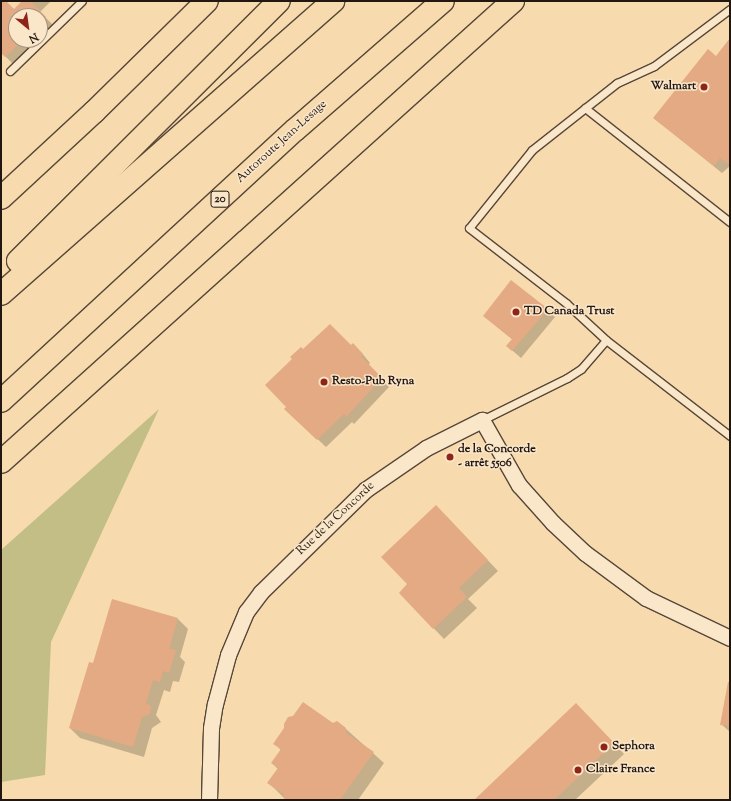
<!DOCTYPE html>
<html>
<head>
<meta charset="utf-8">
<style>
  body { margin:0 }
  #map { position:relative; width:731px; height:801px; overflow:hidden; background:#f7daad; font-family:"Sorts Mill Goudy",serif }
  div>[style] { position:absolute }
  .green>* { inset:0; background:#c2be86 }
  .shadow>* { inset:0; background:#0003 }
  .building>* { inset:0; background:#e4aa83 }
  .roads { filter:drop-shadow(1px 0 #574738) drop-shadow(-1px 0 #574738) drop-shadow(0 1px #574738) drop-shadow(0 -1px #574738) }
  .service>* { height:7px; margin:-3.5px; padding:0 3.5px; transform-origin:3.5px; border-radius:3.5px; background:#fae7ca }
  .minor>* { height:15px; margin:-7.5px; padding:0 7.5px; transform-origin:7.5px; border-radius:7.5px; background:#fae7ca }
  .motorway>* { height:22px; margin:-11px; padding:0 11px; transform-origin:11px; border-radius:11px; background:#f7daad }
  .dots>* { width:11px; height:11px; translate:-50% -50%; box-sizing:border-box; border:2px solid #fae7ca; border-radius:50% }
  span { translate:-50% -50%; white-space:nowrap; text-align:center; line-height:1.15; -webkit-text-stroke:3px #fae7ca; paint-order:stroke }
  .shield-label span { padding:1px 3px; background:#fae7ca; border:1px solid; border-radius:3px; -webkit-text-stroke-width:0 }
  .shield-label { font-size:11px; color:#221611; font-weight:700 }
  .poi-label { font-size:12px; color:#221611; font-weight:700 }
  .right { translate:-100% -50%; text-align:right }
  .left { translate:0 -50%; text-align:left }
  .street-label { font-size:12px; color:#221611 }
  .frame { position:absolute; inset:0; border:2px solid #221611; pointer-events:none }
  .north { position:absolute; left:8px; top:8px; width:40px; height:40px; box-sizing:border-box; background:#fae7ca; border:1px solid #a49380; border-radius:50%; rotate:151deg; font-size:11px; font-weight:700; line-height:16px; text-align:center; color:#221611 }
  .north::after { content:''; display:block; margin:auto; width:14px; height:18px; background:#8f2418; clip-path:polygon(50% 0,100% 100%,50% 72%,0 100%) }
</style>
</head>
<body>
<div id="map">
  <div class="green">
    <i style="clip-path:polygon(159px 409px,51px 642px,45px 775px,1px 782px,1px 550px)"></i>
  </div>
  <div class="shadow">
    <i style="clip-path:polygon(evenodd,1px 1px,5px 1px,14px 10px,23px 1px,51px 1px,40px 12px,56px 28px,16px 67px,1px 52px,1px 1px,16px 16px,40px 16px,40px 40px,16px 40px,16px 16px)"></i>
    <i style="clip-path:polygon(730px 39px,730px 166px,722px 173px,654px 118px,716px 57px)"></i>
    <i style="clip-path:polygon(547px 310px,555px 317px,521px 358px,507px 346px,513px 340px,484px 316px)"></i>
    <i style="clip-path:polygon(351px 347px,361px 352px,370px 363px,368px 365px,389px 387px,354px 424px,352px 422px,326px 447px,294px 417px,303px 351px)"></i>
    <i style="clip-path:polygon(447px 517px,498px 571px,468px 599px,477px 608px,444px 639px,400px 593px,409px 584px)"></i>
    <i style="clip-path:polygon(178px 619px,188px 629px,180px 657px,185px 662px,179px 682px,173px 681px,170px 692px,164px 690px,156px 715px,161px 722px,152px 728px,144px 757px,80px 738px,70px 728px,94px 664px)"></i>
    <i style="clip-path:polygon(730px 683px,730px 732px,721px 724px)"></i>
    <i style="clip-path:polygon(587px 715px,624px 754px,575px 800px,475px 800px)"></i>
    <i style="clip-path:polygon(332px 724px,346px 729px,384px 763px,358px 800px,286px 800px,269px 783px,278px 769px,272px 763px,281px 750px,275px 744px)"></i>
  </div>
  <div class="building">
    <i style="clip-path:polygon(1px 1px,6px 1px,14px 9px,22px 1px,30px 1px,46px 17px,40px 23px,40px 16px,16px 16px,16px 40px,23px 40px,5px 57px,1px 53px)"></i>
    <i style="clip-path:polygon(730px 38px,730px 165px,720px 158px,714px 166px,653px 118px,708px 49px,716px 56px)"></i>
    <i style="clip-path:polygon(511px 280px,548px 309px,512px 351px,506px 346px,512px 339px,483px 316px)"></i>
    <i style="clip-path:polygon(330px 324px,351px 345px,353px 343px,363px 354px,361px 356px,382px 378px,346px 417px,344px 414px,317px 440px,284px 409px,286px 407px,265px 385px,292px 359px,290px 357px,301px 347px,303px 349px)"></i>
    <i style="clip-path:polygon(436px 505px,488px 560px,459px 588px,467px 597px,433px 629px,399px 593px,407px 584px,381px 557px)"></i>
    <i style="clip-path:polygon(112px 599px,178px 618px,169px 649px,176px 650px,169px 673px,163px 671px,160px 682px,153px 680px,146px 703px,151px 706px,150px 714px,142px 717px,133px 747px,69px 728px,89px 662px,93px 663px)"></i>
    <i style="clip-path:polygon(728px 682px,730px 682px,730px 726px,720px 725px)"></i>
    <i style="clip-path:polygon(303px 702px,333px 723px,337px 721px,346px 728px,346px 733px,374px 752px,340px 800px,285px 800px,283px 794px,267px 783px,278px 768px,271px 763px,281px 749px,273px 744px,284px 728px,284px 724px,288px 717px,293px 716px)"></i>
    <i style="clip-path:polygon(576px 703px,614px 743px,554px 800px,474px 800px)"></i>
  </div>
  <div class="roads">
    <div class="service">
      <i style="left:730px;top:9px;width:95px;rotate:143.1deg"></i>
      <i style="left:654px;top:66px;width:41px;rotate:155.3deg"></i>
      <i style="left:617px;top:83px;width:108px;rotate:141.8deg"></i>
      <i style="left:532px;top:150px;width:100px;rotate:128.9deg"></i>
      <i style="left:469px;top:228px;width:123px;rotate:37.7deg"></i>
      <i style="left:566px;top:303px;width:54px;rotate:42.8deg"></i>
      <i style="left:606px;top:340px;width:157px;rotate:37.7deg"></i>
      <i style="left:10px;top:71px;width:100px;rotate:-44.2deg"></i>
      <i style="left:585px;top:108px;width:184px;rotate:38.2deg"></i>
      <i style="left:482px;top:420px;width:95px;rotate:-26.3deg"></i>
      <i style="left:567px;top:378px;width:17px;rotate:-33deg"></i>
      <i style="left:581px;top:369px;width:38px;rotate:-49deg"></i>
    </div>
    <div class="minor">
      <i style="left:209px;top:800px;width:72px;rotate:-88.4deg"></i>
      <i style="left:211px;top:728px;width:24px;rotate:-81deg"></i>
      <i style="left:215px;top:704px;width:51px;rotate:-75.1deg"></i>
      <i style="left:228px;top:655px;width:47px;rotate:-67.3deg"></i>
      <i style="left:246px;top:612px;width:25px;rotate:-53deg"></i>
      <i style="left:261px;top:592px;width:146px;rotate:-44.4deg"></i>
      <i style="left:365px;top:490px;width:74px;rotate:-34.5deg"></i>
      <i style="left:426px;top:448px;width:63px;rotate:-26.6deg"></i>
      <i style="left:482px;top:420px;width:75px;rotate:60.4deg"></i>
      <i style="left:519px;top:485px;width:51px;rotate:48.2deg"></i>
      <i style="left:553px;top:523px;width:44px;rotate:43.2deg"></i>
      <i style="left:585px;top:553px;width:76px;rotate:36.4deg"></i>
      <i style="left:646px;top:598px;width:93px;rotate:25.5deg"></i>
    </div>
    <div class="motorway">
      <i style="left:1px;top:198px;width:127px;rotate:-42.8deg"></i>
      <i style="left:94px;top:112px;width:158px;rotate:-44.5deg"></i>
      <i style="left:18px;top:261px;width:368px;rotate:-44.9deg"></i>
      <i style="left:1px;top:294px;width:443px;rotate:-41.4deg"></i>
      <i style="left:1px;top:401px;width:400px;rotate:-42.7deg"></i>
      <i style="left:295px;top:130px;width:196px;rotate:-41.1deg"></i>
      <i style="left:1px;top:462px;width:689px;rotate:-42deg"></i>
    </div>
  </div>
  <div class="dots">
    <i style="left:704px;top:87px;background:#8f2418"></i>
    <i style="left:516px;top:312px;background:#8f2418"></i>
    <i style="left:324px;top:382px;background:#8f2418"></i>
    <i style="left:450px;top:457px;background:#8f2418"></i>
    <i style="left:604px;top:747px;background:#8f2418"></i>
    <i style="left:578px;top:770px;background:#8f2418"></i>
  </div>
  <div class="shield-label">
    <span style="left:220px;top:199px">20</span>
  </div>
  <div class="poi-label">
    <span class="right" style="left:696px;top:87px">Walmart</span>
    <span class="left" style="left:524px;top:312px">TD Canada Trust</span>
    <span class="left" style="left:332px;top:382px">Resto-Pub Ryna</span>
    <span class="left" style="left:458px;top:457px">de la Concorde<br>- arrêt 5506</span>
    <span class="left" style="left:612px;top:747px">Sephora</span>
    <span class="left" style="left:586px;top:770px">Claire France</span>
  </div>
  <div class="street-label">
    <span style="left:282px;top:142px;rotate:-42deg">Autoroute Jean-Lesage</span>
    <span style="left:336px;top:519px;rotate:-43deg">Rue de la Concorde</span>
  </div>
  <div class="frame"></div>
  <div class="north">N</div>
</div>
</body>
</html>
